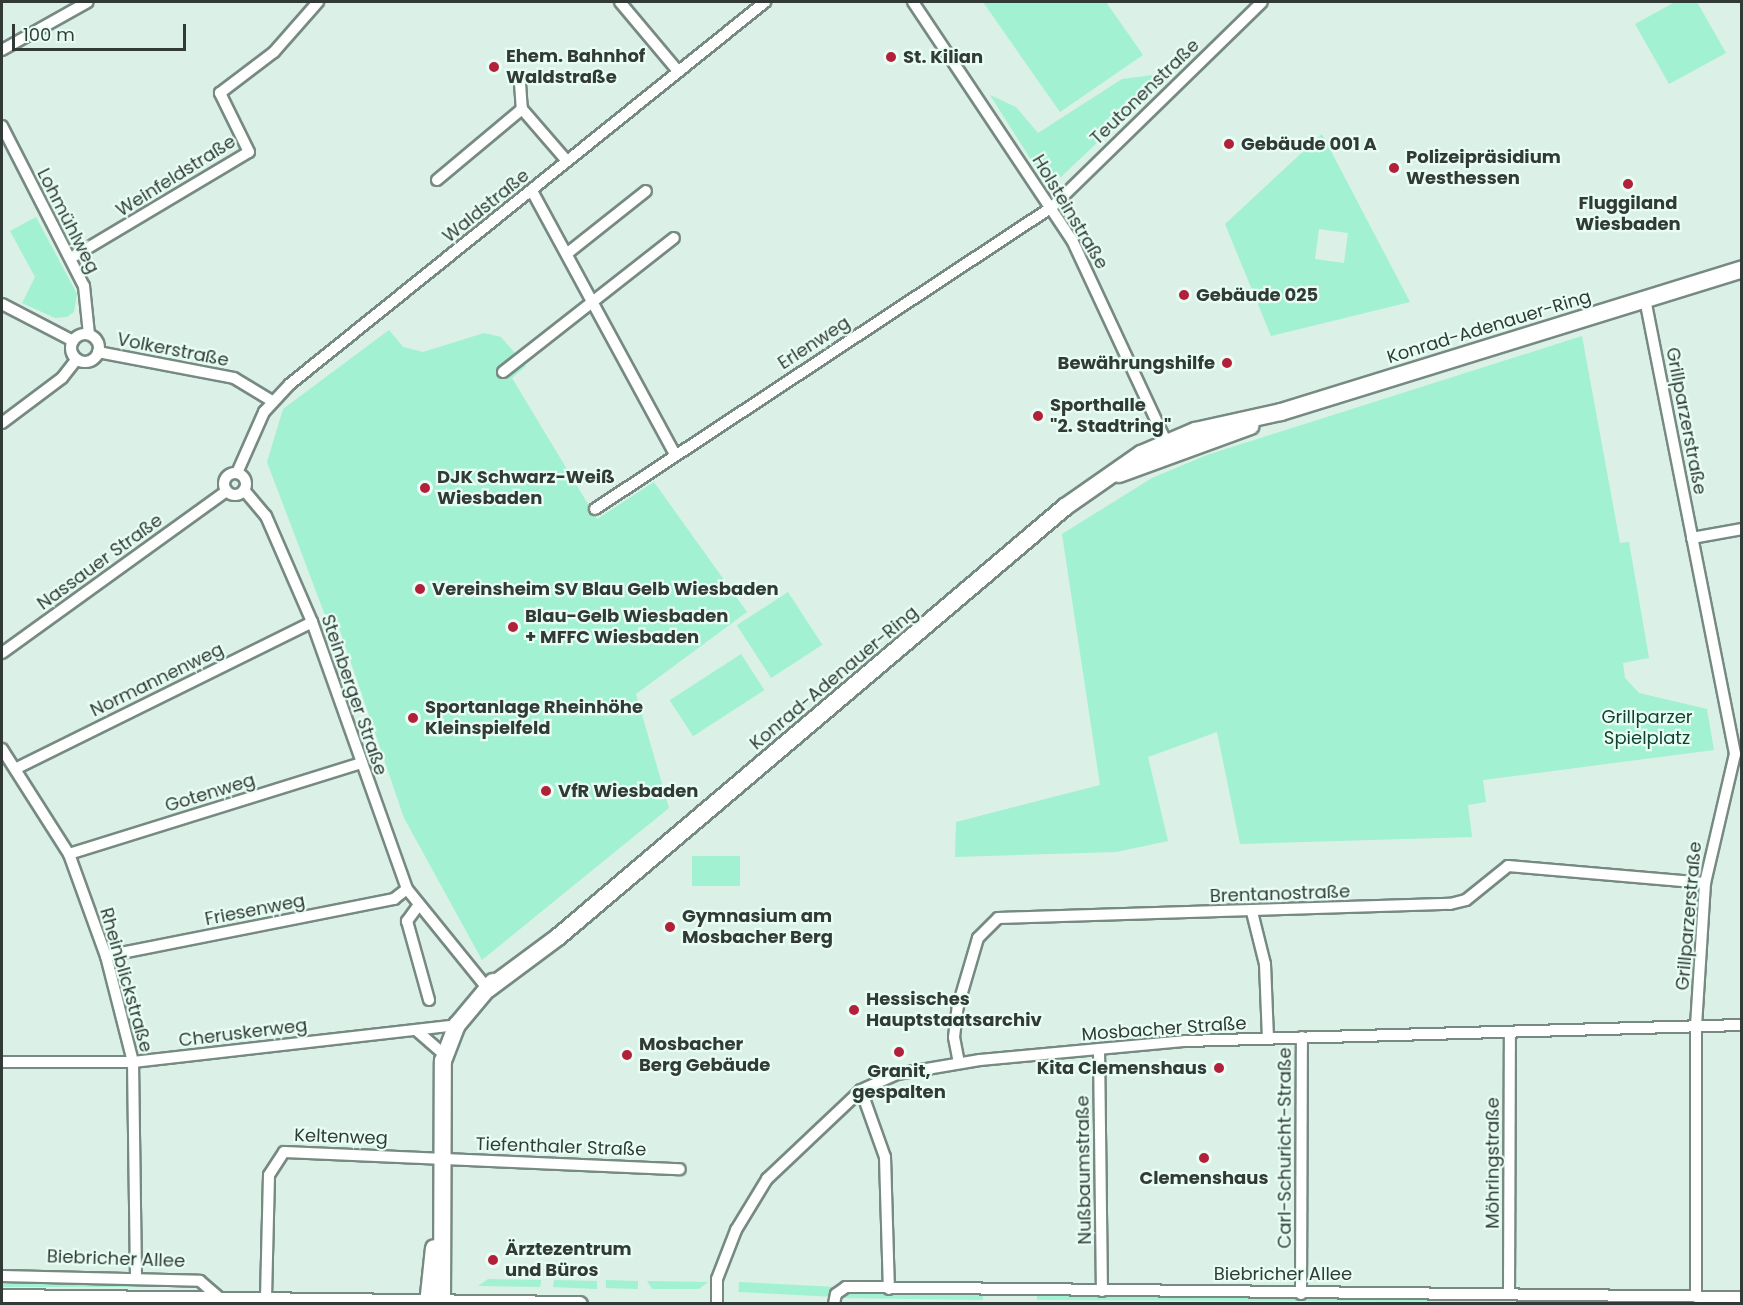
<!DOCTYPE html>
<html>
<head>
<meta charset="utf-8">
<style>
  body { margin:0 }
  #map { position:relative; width:1743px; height:1305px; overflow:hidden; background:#dbf0e7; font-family:Poppins,sans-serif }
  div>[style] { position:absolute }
  .green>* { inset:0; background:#a1f1d2; transform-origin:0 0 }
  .roads { filter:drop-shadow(2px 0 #778a82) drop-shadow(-2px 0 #778a82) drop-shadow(0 2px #778a82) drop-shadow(0 -2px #778a82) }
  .street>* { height:10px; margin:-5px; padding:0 5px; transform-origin:5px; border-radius:5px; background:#fff }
  .street>.ring { margin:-5px; padding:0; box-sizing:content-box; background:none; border:10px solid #fff; border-radius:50% }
  .secondary>* { height:15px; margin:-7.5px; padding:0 7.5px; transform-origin:7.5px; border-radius:7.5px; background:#fff }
  .primary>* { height:16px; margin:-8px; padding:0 8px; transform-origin:8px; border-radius:8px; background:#fff }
  .dots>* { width:16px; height:16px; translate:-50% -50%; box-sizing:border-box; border:3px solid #e8fef4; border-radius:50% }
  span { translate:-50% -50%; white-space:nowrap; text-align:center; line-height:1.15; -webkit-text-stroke:4.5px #e8fef4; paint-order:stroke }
  .poi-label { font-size:18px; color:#323a37; font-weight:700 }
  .left { translate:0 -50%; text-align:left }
  .right { translate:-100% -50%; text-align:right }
  .street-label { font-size:18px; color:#323a37 }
  .park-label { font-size:18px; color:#114232 }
  .frame { position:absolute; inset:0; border:3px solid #323a37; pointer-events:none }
  .scale { position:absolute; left:12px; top:24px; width:174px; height:27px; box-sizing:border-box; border:3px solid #323a37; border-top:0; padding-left:8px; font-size:18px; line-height:21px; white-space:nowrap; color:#323a37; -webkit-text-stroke:4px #e8fef4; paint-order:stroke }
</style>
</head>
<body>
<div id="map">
  <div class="green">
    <i style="clip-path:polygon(983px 2px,1106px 2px,1143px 55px,1060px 112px)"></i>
    <i style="clip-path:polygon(1675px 2px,1697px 2px,1726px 53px,1669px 84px,1635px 24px)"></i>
    <i style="clip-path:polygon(1153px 75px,1159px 84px,1061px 177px,1042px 177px,990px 95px,1016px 107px,1038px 133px,1122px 79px)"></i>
    <i style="clip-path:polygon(evenodd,1322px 134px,1410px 302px,1271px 336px,1225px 224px,1322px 134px,1319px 229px,1348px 233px,1344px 263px,1315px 259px,1319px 229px)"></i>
    <i style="clip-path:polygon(36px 217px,77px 294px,74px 312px,67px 317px,55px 318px,22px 303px,35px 277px,10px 231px)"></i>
    <i style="clip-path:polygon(389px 330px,403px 347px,423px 352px,484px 333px,501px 337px,526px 366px,512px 378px,597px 519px,654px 482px,747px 612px,636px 694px,669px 808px,482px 960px,404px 818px,335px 616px,328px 623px,267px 462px,283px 409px)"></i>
    <i style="clip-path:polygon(1582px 336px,1620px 543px,1629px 542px,1649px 658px,1623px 663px,1625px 678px,1639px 693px,1707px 709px,1714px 750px,1483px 780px,1486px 802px,1468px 805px,1472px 837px,1240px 844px,1217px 732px,1148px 757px,1168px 841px,1116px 852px,955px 857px,956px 822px,1100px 785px,1062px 534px,1152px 478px,1207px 455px)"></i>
    <i style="left:788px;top:592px;width:63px;height:61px;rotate:57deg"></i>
    <i style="left:741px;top:654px;width:43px;height:85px;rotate:57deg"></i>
    <i style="left:692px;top:856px;width:48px;height:30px"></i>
    <i style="clip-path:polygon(488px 1279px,541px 1280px,541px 1282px,540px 1287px,478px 1286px)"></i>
    <i style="clip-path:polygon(2px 1280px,194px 1285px,207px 1287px,2px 1287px)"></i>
    <i style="clip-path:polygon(554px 1280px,597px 1281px,597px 1289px,553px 1287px)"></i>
    <i style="left:606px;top:1280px;width:32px;height:8px;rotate:2deg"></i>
    <i style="clip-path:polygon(647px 1281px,708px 1282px,699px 1289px,652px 1289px)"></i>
    <i style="left:739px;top:1282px;width:93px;height:10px;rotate:3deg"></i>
    <i style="clip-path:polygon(845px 1291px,983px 1294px,983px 1300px,838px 1298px)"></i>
    <i style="clip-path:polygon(1037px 1294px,1741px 1299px,1742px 1303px,1037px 1300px)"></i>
  </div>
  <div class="roads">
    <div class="street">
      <i style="left:620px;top:2px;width:89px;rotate:50deg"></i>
      <i style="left:913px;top:2px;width:286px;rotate:56.3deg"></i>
      <i style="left:1072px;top:240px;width:230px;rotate:65deg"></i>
      <i style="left:2px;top:50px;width:98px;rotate:-29.2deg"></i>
      <i style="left:520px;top:83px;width:26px;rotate:86deg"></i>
      <i style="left:522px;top:109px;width:69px;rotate:49.1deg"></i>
      <i style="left:2px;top:126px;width:180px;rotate:62.9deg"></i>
      <i style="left:84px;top:286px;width:48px;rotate:84.1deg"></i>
      <i style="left:437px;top:180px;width:111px;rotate:-39.9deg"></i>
      <i style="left:532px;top:191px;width:298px;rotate:61.5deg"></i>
      <i style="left:569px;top:252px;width:98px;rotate:-38.4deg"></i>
      <i style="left:71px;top:258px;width:207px;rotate:-30.8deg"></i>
      <i style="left:249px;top:152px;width:66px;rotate:-116.2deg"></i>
      <i style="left:220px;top:93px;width:68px;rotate:-37.2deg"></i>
      <i style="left:274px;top:52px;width:67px;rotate:-48.7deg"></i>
      <i style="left:1645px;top:299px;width:464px;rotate:78.8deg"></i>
      <i style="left:1735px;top:754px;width:132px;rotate:103.1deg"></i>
      <i style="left:1705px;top:883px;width:143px;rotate:93.6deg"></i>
      <i style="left:1696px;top:1026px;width:271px;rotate:90deg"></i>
      <i style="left:2px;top:304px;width:80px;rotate:27.5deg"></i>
      <i class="ring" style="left:71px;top:334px;width:18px;height:18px"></i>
      <i style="left:98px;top:352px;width:138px;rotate:10.8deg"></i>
      <i style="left:234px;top:378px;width:44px;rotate:31.2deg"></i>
      <i style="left:503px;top:372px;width:217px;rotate:-38.1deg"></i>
      <i style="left:2px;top:423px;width:75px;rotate:-36.9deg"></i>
      <i style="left:62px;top:378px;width:24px;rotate:-52deg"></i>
      <i style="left:237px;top:473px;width:67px;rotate:-66.1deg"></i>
      <i style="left:264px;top:412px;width:38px;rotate:-47deg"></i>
      <i style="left:290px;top:384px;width:610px;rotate:-38.81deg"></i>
      <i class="ring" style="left:224px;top:473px;width:12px;height:12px"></i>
      <i style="left:244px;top:490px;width:34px;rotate:50deg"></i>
      <i style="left:266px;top:516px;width:116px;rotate:66.5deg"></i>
      <i style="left:312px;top:622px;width:283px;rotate:70.4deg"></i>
      <i style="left:407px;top:889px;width:129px;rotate:51deg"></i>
      <i style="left:595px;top:509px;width:548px;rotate:-33.46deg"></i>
      <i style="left:1052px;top:207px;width:293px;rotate:-44.3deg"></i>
      <i style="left:1692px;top:538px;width:51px;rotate:-10.2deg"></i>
      <i style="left:2px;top:653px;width:277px;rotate:-35.8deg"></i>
      <i style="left:2px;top:749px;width:125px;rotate:57.5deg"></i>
      <i style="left:69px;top:854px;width:109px;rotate:70.1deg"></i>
      <i style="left:106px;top:956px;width:109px;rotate:75.7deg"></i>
      <i style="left:133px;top:1062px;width:216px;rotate:89.2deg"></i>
      <i style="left:17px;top:768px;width:329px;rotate:-26.3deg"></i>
      <i style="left:69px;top:854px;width:307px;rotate:-17.3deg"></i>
      <i style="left:418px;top:906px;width:19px;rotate:126deg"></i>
      <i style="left:407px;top:921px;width:82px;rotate:74.4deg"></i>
      <i style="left:1252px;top:912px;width:54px;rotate:76deg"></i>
      <i style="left:1265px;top:964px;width:74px;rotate:87.7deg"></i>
      <i style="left:106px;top:956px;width:294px;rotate:-11.2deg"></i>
      <i style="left:394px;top:899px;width:16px;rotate:-38deg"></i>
      <i style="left:416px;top:1030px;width:38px;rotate:41deg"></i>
      <i style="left:1099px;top:1049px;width:242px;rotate:89.3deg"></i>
      <i style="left:2px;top:1062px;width:131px"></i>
      <i style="left:133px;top:1062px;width:326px;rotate:-6.5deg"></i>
      <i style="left:959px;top:1063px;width:26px;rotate:-101deg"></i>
      <i style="left:954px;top:1037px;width:31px;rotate:-83deg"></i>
      <i style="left:958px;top:1006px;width:71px;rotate:-73.6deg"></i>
      <i style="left:978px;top:938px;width:28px;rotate:-45deg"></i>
      <i style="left:998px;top:918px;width:452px;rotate:-1.8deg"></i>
      <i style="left:1450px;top:904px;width:16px;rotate:-14deg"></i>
      <i style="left:1466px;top:900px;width:54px;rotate:-39deg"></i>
      <i style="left:1508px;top:866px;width:198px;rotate:4.9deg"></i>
      <i style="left:861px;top:1090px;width:71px;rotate:70.3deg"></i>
      <i style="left:885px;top:1157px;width:132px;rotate:88.3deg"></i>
      <i style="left:2px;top:1276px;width:198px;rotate:1.4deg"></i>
      <i style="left:200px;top:1281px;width:28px;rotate:41deg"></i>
      <i style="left:1301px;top:1294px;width:257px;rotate:-89.8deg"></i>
      <i style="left:1509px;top:1294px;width:262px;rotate:-89.8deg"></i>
      <i style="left:266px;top:1298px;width:123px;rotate:-88.6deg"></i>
      <i style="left:269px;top:1175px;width:27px;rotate:-57deg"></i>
      <i style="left:284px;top:1152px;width:396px;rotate:2.5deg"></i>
      <i style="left:717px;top:1304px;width:25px;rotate:-90deg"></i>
      <i style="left:717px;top:1279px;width:53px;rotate:-68.8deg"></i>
      <i style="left:736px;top:1230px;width:60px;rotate:-58.7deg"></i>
      <i style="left:767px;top:1179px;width:129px;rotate:-43.4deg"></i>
      <i style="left:861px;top:1090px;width:39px;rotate:-24deg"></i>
      <i style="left:897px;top:1074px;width:84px;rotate:-9.6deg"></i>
      <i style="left:980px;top:1060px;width:207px;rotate:-5.3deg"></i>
      <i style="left:1186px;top:1041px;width:556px;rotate:-1.65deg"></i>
      <i style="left:834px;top:1304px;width:10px;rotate:-79deg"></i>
      <i style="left:836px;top:1294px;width:12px;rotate:-35deg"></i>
      <i style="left:846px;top:1287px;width:896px;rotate:0.64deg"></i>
    </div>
    <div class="secondary">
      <i style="left:2px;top:1297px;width:577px;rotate:0.7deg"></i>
    </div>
    <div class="primary">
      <i style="left:1119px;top:474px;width:140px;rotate:-20.1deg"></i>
      <i style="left:488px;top:989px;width:87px;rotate:-36.6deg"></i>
      <i style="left:558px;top:937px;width:665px;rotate:-40.3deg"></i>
      <i style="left:1065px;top:507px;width:93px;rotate:-34.9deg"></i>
      <i style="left:1141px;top:454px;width:59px;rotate:-23.1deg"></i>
      <i style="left:1195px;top:431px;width:88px;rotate:-12.5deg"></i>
      <i style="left:1281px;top:412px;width:483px;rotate:-17.2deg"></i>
      <i style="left:428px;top:1304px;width:56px;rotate:-83.9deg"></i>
      <i style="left:442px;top:1304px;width:243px;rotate:-89.8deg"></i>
      <i style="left:443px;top:1061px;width:39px;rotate:-69deg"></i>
      <i style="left:457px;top:1025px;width:56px;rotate:-50.1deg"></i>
    </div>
  </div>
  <div class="dots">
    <i style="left:891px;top:57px;background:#b3203a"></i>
    <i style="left:494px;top:67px;background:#b3203a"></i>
    <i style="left:1229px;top:144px;background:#b3203a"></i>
    <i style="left:1394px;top:168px;background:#b3203a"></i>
    <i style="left:1628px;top:184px;background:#b3203a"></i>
    <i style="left:1184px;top:295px;background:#b3203a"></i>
    <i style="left:1227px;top:363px;background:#b3203a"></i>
    <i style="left:1038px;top:416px;background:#b3203a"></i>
    <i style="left:425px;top:488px;background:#b3203a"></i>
    <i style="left:420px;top:589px;background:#b3203a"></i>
    <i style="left:513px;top:627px;background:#b3203a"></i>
    <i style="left:413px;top:718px;background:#b3203a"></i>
    <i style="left:546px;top:791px;background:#b3203a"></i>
    <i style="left:670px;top:927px;background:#b3203a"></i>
    <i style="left:854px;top:1010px;background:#b3203a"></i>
    <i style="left:899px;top:1052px;background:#b3203a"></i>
    <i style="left:627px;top:1055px;background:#b3203a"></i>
    <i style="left:1219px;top:1068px;background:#b3203a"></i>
    <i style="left:1204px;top:1158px;background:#b3203a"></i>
    <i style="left:493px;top:1260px;background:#b3203a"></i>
  </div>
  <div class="poi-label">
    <span class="left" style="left:506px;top:67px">Ehem. Bahnhof<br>Waldstraße</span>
    <span class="left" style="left:903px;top:57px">St. Kilian</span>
    <span class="left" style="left:1241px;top:144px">Gebäude 001 A</span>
    <span class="left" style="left:1406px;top:168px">Polizeipräsidium<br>Westhessen</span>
    <span style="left:1628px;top:214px">Fluggiland<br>Wiesbaden</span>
    <span class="left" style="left:1196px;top:295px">Gebäude 025</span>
    <span class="right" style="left:1215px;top:363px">Bewährungshilfe</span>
    <span class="left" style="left:1050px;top:416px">Sporthalle<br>"2. Stadtring"</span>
    <span class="left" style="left:437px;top:488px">DJK Schwarz-Weiß<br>Wiesbaden</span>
    <span class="left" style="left:432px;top:589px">Vereinsheim SV Blau Gelb Wiesbaden</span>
    <span class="left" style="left:525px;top:627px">Blau-Gelb Wiesbaden<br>+ MFFC Wiesbaden</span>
    <span class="left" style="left:425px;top:718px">Sportanlage Rheinhöhe<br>Kleinspielfeld</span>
    <span class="left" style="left:558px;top:791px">VfR Wiesbaden</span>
    <span class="left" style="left:682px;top:927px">Gymnasium am<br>Mosbacher Berg</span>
    <span class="left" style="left:866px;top:1010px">Hessisches<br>Hauptstaatsarchiv</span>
    <span class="left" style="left:639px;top:1055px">Mosbacher<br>Berg Gebäude</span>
    <span class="right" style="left:1207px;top:1068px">Kita Clemenshaus</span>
    <span style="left:899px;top:1082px">Granit,<br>gespalten</span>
    <span style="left:1204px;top:1178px">Clemenshaus</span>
    <span class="left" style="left:505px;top:1260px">Ärztezentrum<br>und Büros</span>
  </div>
  <div class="street-label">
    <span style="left:1145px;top:92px;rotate:-44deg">Teutonenstraße</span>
    <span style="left:176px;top:176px;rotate:-32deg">Weinfeldstraße</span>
    <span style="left:486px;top:206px;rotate:-39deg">Waldstraße</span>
    <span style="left:1070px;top:212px;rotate:59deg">Holsteinstraße</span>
    <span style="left:68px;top:221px;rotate:63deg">Lohmühlweg</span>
    <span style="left:1489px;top:327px;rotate:-17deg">Konrad-Adenauer-Ring</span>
    <span style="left:814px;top:343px;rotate:-33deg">Erlenweg</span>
    <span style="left:173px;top:350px;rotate:11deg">Volkerstraße</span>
    <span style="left:1686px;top:421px;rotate:79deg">Grillparzerstraße</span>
    <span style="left:100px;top:562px;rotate:-36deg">Nassauer Straße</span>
    <span style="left:834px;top:678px;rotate:-40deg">Konrad-Adenauer-Ring</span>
    <span style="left:157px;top:680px;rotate:-26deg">Normannenweg</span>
    <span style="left:354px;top:695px;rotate:71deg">Steinberger Straße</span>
    <span style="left:210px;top:793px;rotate:-17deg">Gotenweg</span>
    <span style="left:1280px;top:894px;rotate:-2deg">Brentanostraße</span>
    <span style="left:255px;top:910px;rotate:-11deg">Friesenweg</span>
    <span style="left:1689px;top:916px;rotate:-85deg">Grillparzerstraße</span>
    <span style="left:126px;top:980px;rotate:74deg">Rheinblickstraße</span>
    <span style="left:1164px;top:1029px;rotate:-4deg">Mosbacher Straße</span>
    <span style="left:243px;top:1033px;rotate:-7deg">Cheruskerweg</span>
    <span style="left:341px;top:1137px;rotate:2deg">Keltenweg</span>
    <span style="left:561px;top:1147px;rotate:2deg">Tiefenthaler Straße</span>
    <span style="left:1285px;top:1148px;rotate:-90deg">Carl-Schuricht-Straße</span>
    <span style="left:1493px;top:1163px;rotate:-90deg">Möhringstraße</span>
    <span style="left:1084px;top:1170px;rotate:-91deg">Nußbaumstraße</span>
    <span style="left:116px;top:1259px;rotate:2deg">Biebricher Allee</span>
    <span style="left:1283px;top:1274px">Biebricher Allee</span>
  </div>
  <div class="park-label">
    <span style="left:1647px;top:728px">Grillparzer<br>Spielplatz</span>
  </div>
  <div class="frame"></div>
  <div class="scale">100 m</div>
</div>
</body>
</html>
